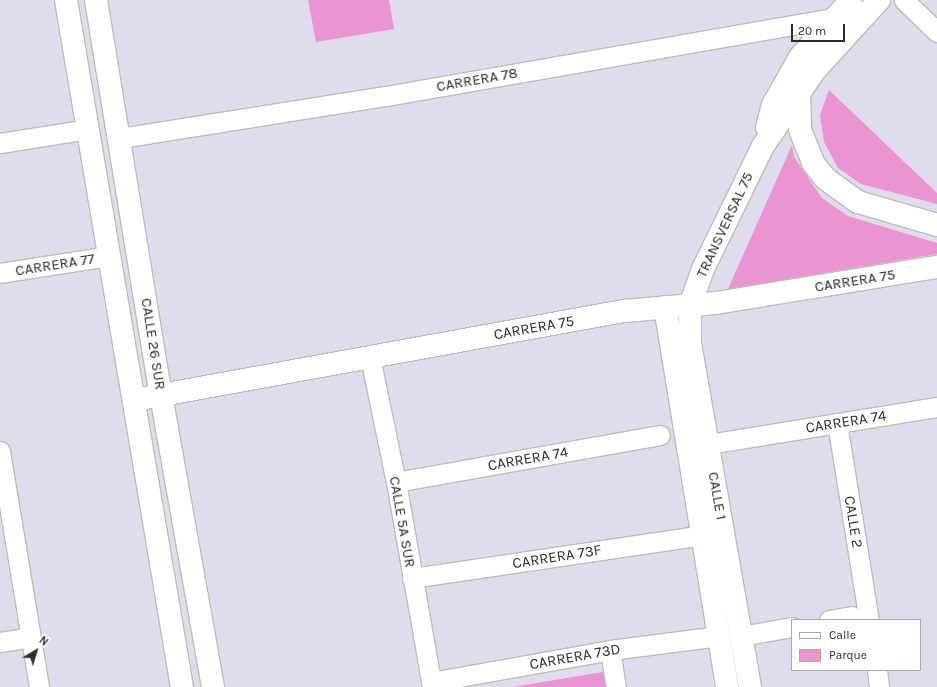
<!DOCTYPE html>
<html>
<head>
<meta charset="utf-8">
<style>
  body { margin:0 }
  #map { position:relative; width:937px; height:687px; overflow:hidden; background:#e0dcee; font-family:Karla,sans-serif }
  div>[style] { position:absolute }
  .green>* { inset:0; background:#ea94d2 }
  .roads { filter:drop-shadow(1px 0 #b9c0b0) drop-shadow(-1px 0 #b9c0b0) drop-shadow(0 1px #b9c0b0) drop-shadow(0 -1px #b9c0b0) }
  .street>* { height:19px; margin:-9.5px; padding:0 9.5px; transform-origin:9.5px; border-radius:9.5px; background:#fff }
  .secondary>* { height:22px; margin:-11px; padding:0 11px; transform-origin:11px; border-radius:11px; background:#fff }
  span { translate:-50% -50%; white-space:nowrap; text-align:center; line-height:1.15; -webkit-text-stroke:4px #fff; paint-order:stroke }
  .street-label { font-size:15px; color:#2b2b2b }
  .legend { position:absolute; left:791px; top:619px; width:130px; height:52px; box-sizing:border-box; background:#fff; border:1px solid #aaa; margin:0; padding:5px 7px; list-style:none; font-size:12px; color:#2b2b2b }
  .legend li { display:flex; align-items:center; gap:8px; height:20px }
  .legend b { width:20px; border:1px solid #aaa }
  .north { position:absolute; left:16px; top:631px; width:40px; height:40px; -webkit-text-stroke:3px #fff; paint-order:stroke; rotate:38deg; font-size:11px; font-weight:700; line-height:16px; text-align:center; color:#2b2b2b }
  .north::after { content:''; display:block; margin:auto; width:14px; height:18px; background:#2b2b2b; clip-path:polygon(50% 0,100% 100%,50% 72%,0 100%) }
  .scale { position:absolute; left:791px; top:24px; width:54px; height:18px; box-sizing:border-box; border:2px solid #2b2b2b; border-top:0; padding-left:5px; font-size:12px; line-height:14px; white-space:nowrap; color:#2b2b2b; -webkit-text-stroke:3px #fff; paint-order:stroke }
</style>
</head>
<body>
<div id="map">
  <div class="green">
    <i style="clip-path:polygon(308px 0,389px 0,394px 29px,316px 42px)"></i>
    <i style="clip-path:polygon(829px 90px,937px 193px,937px 204px,861px 184px,838px 168px,824px 142px,820px 115px)"></i>
    <i style="clip-path:polygon(792px 145px,794px 157px,822px 198px,848px 216px,937px 243px,937px 254px,728px 289px)"></i>
    <i style="clip-path:polygon(603px 672px,606px 687px,513px 687px)"></i>
  </div>
  <div class="roads">
    <div class="street">
      <i style="left:904px;top:0;width:46px;rotate:44.1deg"></i>
      <i style="left:120px;top:138px;width:269px;rotate:-9deg"></i>
      <i style="left:386px;top:96px;width:455px;rotate:-9.9deg"></i>
      <i style="left:0;top:143px;width:89px;rotate:-9deg"></i>
      <i style="left:0;top:273px;width:110px;rotate:-8.9deg"></i>
      <i style="left:370px;top:357px;width:128px;rotate:78.3deg"></i>
      <i style="left:396px;top:482px;width:208px;rotate:80deg"></i>
      <i style="left:837px;top:423px;width:200px;rotate:80.8deg"></i>
      <i style="left:708px;top:444px;width:232px;rotate:-9.2deg"></i>
      <i style="left:0;top:451px;width:239px;rotate:80.6deg"></i>
      <i style="left:396px;top:482px;width:268px;rotate:-10.1deg"></i>
      <i style="left:412px;top:578px;width:293px;rotate:-8.4deg"></i>
      <i style="left:829px;top:620px;width:23px;rotate:-10deg"></i>
      <i style="left:741px;top:636px;width:52px;rotate:-10deg"></i>
      <i style="left:0;top:642px;width:31px;rotate:-9deg"></i>
      <i style="left:610px;top:650px;width:37px;rotate:81deg"></i>
      <i style="left:877px;top:670px;width:17px;rotate:83deg"></i>
      <i style="left:431px;top:682px;width:182px;rotate:-10.1deg"></i>
      <i style="left:610px;top:650px;width:110px;rotate:-7.3deg"></i>
    </div>
    <div class="secondary">
      <i style="left:66px;top:0;width:697px;rotate:80.42deg"></i>
      <i style="left:96px;top:0;width:400px;rotate:80.7deg"></i>
      <i style="left:161px;top:395px;width:297px;rotate:79.9deg"></i>
      <i style="left:799px;top:93px;width:37px;rotate:88deg"></i>
      <i style="left:800px;top:130px;width:35px;rotate:68deg"></i>
      <i style="left:813px;top:163px;width:21px;rotate:51deg"></i>
      <i style="left:826px;top:179px;width:39px;rotate:36deg"></i>
      <i style="left:858px;top:202px;width:82px;rotate:16.2deg"></i>
      <i style="left:767px;top:127px;width:23px;rotate:-75deg"></i>
      <i style="left:773px;top:105px;width:55px;rotate:-60.6deg"></i>
      <i style="left:800px;top:57px;width:76px;rotate:-48.2deg"></i>
      <i style="left:665px;top:307px;width:385px;rotate:80.7deg"></i>
      <i style="left:134px;top:400px;width:499px;rotate:-10.3deg"></i>
      <i style="left:625px;top:311px;width:91px;rotate:-5deg"></i>
      <i style="left:716px;top:303px;width:224px;rotate:-9.3deg"></i>
      <i style="left:750px;top:687px;width:348px;rotate:-99.9deg"></i>
      <i style="left:690px;top:344px;width:39px;rotate:-90deg"></i>
      <i style="left:690px;top:305px;width:38px;rotate:-70deg"></i>
      <i style="left:703px;top:269px;width:137px;rotate:-64deg"></i>
      <i style="left:763px;top:146px;width:92px;rotate:-55.6deg"></i>
      <i style="left:815px;top:70px;width:95px;rotate:-47.6deg"></i>
    </div>
  </div>
  <div class="street-label">
    <span style="left:477px;top:80px;rotate:-10deg">CARRERA 78</span>
    <span style="left:725px;top:225px;rotate:-65deg">TRANSVERSAL 75</span>
    <span style="left:55px;top:265px;rotate:-9deg">CARRERA 77</span>
    <span style="left:855px;top:281px;rotate:-9deg">CARRERA 75</span>
    <span style="left:534px;top:328px;rotate:-10deg">CARRERA 75</span>
    <span style="left:153px;top:344px;rotate:81deg">CALLE 26 SUR</span>
    <span style="left:846px;top:422px;rotate:-9deg">CARRERA 74</span>
    <span style="left:528px;top:459px;rotate:-10deg">CARRERA 74</span>
    <span style="left:717px;top:496px;rotate:80deg">CALLE 1</span>
    <span style="left:402px;top:522px;rotate:80deg">CALLE 5A SUR</span>
    <span style="left:853px;top:522px;rotate:81deg">CALLE 2</span>
    <span style="left:557px;top:557px;rotate:-9deg">CARRERA 73F</span>
    <span style="left:575px;top:657px;rotate:-10deg">CARRERA 73D</span>
  </div>
  <ul class="legend">
  <li><b style="height:5px;background:#fff"></b>Calle</li>
  <li><b style="height:11px;background:#ea94d2"></b>Parque</li>
  </ul>
  <div class="north">N</div>
  <div class="scale">20 m</div>
</div>
</body>
</html>
